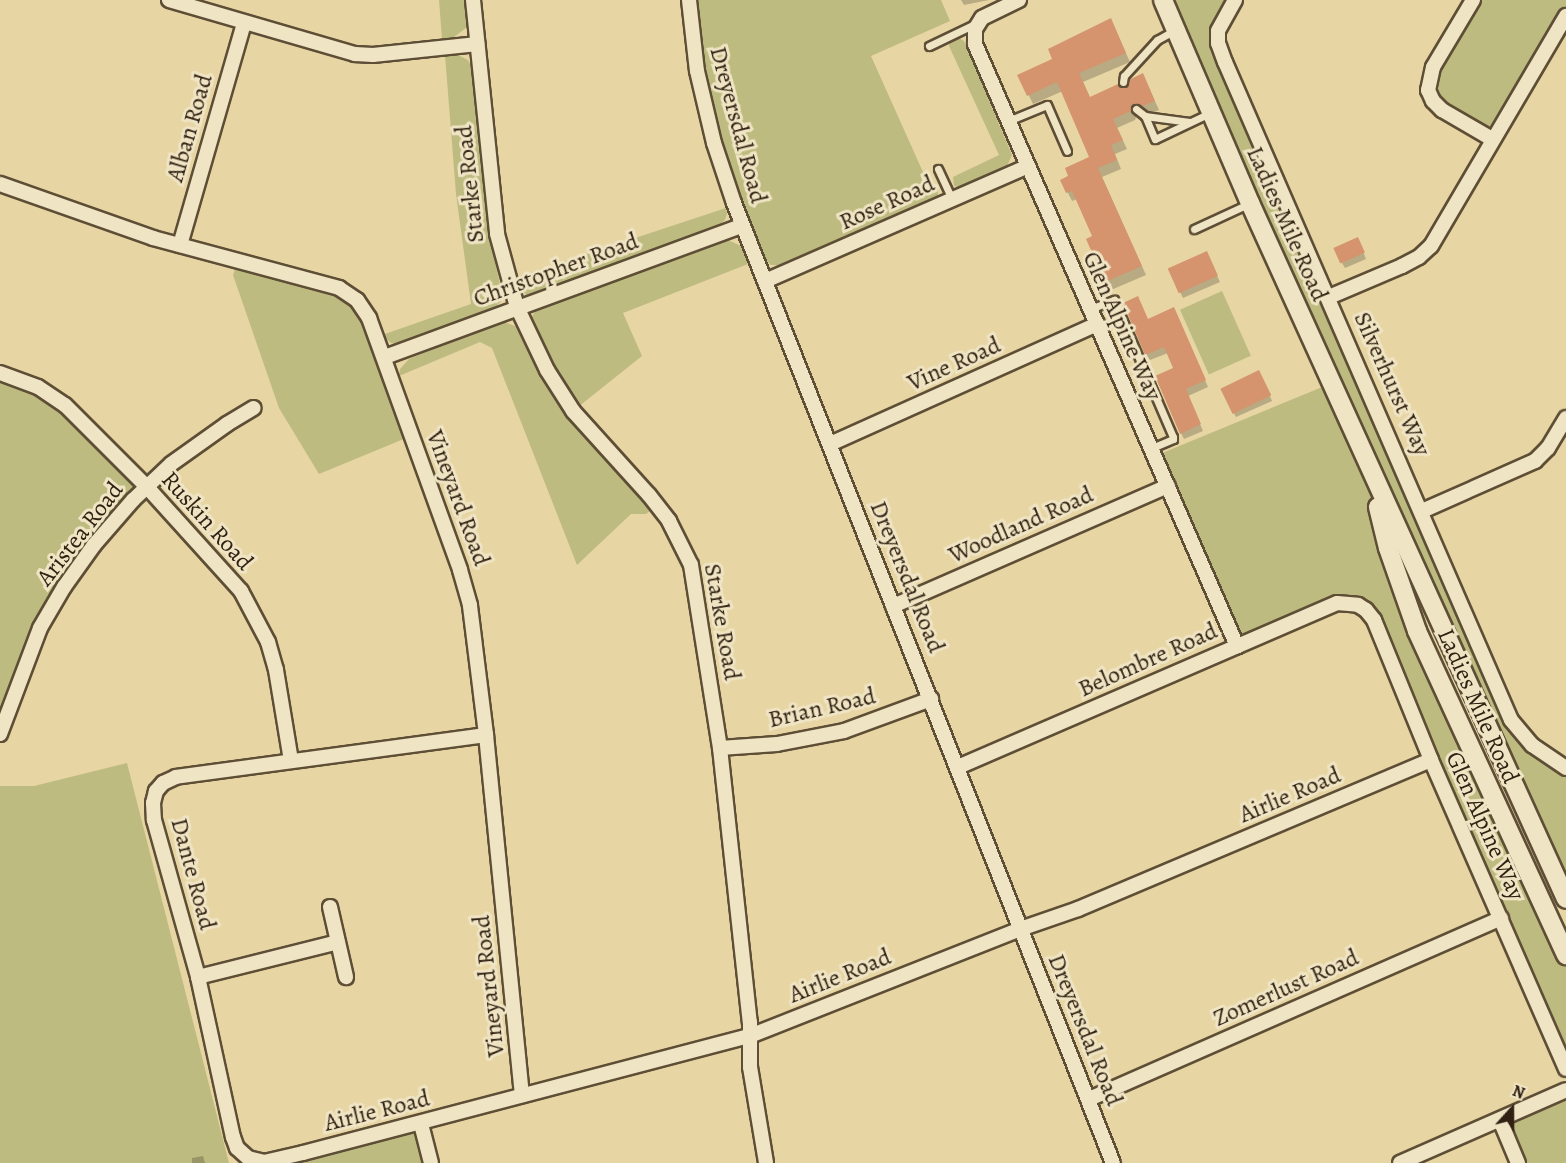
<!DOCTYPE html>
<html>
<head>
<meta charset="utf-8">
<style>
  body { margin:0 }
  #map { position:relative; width:1566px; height:1163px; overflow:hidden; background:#e7d5a3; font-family:Alegreya,serif }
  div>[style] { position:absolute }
  .green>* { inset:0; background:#bebb80; transform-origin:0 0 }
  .shadow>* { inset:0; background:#0003 }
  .building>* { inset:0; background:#d5946e; transform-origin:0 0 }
  .roads { filter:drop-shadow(2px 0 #5e4e36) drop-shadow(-2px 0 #5e4e36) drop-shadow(0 2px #5e4e36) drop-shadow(0 -2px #5e4e36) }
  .lane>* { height:7px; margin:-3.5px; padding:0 3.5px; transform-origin:3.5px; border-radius:3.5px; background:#efe4c3 }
  .street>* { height:14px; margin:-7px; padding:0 7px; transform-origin:7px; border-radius:7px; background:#efe4c3 }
  .secondary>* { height:18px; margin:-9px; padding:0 9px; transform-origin:9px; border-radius:9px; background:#efe4c3 }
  span { translate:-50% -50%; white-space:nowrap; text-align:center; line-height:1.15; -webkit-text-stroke:6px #efe4c3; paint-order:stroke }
  .street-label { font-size:24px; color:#312112 }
  .north { position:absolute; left:1482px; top:1079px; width:60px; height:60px; -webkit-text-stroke:4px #efe4c3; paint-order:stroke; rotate:21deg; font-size:16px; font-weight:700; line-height:24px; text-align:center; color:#312112 }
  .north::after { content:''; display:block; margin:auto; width:21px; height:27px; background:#312112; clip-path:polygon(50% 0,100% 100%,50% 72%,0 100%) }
</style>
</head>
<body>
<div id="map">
  <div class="green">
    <i style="clip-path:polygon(439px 0,467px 0,467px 27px,453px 38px,442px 39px)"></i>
    <i style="clip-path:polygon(697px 0,941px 0,950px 21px,871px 56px,927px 181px,938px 188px,938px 196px,783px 265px,771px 265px,762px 257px,718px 141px,704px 72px)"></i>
    <i style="clip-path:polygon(1163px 0,1235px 0,1218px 31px,1511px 720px,1566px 768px,1566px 899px,1371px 471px,1389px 548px,1566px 955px,1566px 1069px,1374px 620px,1348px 602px,1237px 646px,1155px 456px,1332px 383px)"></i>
    <i style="clip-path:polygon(1473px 0,1566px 0,1566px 16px,1492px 139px,1442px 110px,1429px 79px)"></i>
    <i style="clip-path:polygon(956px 36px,964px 41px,1012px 155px,1007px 166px,959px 187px,954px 186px,953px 177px,999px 155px,949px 46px,950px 40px)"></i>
    <i style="clip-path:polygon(456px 54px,468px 60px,474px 72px,490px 237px,503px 299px,496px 307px,475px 316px,397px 344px,391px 343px,382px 335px,471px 304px,456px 194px,445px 55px)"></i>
    <i style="clip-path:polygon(726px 208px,727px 214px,725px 220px,714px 229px,533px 295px,527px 295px,517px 288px,514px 278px)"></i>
    <i style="clip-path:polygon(728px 240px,741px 246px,748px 264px,623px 313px,642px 356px,578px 407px,552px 368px,530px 320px,535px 311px)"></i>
    <i style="clip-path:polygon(238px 261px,354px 298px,411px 436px,319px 474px,279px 408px,233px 275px)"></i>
    <i style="left:1222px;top:291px;width:71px;height:46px;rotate:66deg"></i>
    <i style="clip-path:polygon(501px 321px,515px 326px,548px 387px,580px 430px,651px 510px,646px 514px,631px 514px,577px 565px,492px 348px,480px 342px,399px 376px,400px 369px,409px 359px)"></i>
    <i style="clip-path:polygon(0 376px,63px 406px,144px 489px,64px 587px,0 734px)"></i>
    <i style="clip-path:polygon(127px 763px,229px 1163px,0 1163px,0 786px,34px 786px)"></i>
    <i style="clip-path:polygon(1566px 1090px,1566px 1163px,1518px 1163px,1500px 1120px)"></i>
    <i style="clip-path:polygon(420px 1126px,430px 1163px,256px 1163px)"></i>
  </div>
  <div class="shadow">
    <i style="clip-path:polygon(961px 0,989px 0,964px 5px)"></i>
    <i style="clip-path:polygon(1111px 20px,1130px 62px,1083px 82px,1090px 98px,1126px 89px,1143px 75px,1159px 110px,1148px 115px,1138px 112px,1135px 120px,1117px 128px,1127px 149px,1115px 154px,1121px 169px,1102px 177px,1146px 275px,1111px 290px,1106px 281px,1094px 237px,1077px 199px,1072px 201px,1062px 181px,1091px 158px,1063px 91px,1033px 104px,1019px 75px,1054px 60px)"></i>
    <i style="clip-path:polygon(1360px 244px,1366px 259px,1345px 268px,1342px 263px)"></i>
    <i style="clip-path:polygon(1209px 258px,1220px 282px,1183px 298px,1169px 269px)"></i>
    <i style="clip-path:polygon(1177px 315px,1208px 387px,1188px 396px,1203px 431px,1184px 439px,1181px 433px,1175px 369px,1168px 353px,1150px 360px,1146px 354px,1148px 321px)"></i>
    <i style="clip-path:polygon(1262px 377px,1272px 401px,1236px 417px,1233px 412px)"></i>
    <i style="clip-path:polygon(203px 1156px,205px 1163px,192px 1163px,192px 1158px)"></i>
  </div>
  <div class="building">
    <i style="clip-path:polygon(1111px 18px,1126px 53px,1079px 73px,1090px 97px,1118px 84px,1125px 87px,1129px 80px,1143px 73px,1155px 101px,1142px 106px,1133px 104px,1131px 111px,1113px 119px,1123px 140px,1111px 145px,1117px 160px,1098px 168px,1142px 266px,1105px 282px,1086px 239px,1092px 236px,1072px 191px,1066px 193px,1060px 180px,1068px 176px,1065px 168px,1089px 157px,1057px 82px,1027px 96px,1017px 75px,1052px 59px,1048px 49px)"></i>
    <i style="left:1358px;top:237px;width:17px;height:27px;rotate:66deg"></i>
    <i style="left:1207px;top:251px;width:27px;height:43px;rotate:66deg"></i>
    <i style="clip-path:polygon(1138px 296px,1148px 319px,1174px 307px,1206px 380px,1186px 389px,1201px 424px,1180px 434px,1155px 376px,1173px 368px,1164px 347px,1145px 355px,1123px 303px)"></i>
    <i style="left:1259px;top:370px;width:28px;height:43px;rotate:64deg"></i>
  </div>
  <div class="roads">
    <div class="lane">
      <i style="left:929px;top:46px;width:51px;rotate:-25.6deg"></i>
      <i style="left:1123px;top:82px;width:6px;rotate:-81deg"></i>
      <i style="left:1124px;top:76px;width:49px;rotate:-47.5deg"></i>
      <i style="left:1157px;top:40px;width:21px;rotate:-29deg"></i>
      <i style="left:1136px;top:109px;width:11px;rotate:38deg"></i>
      <i style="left:1145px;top:116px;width:45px;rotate:7.6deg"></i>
      <i style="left:1145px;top:116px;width:25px;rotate:67deg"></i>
      <i style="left:1155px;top:139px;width:61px;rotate:-25.3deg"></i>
      <i style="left:1008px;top:121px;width:42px;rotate:-22.3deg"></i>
      <i style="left:1047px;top:105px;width:50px;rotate:66.5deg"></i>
      <i style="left:938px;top:169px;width:33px;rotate:65deg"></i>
      <i style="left:1194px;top:229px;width:60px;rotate:-24.8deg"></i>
      <i style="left:1090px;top:309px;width:26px;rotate:-21deg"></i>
      <i style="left:1114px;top:300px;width:149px;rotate:66.7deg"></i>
      <i style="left:1173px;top:437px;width:2px;rotate:90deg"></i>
      <i style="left:1173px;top:439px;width:23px;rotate:157deg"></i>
    </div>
    <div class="street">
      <i style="left:169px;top:0;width:194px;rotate:16.2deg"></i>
      <i style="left:355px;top:54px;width:18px;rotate:3deg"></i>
      <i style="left:373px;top:55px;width:105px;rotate:-6deg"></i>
      <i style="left:473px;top:0;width:235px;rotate:84.1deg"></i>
      <i style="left:497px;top:234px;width:76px;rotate:74.7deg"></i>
      <i style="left:517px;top:307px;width:70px;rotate:64.5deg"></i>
      <i style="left:547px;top:370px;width:49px;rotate:57.6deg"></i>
      <i style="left:573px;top:411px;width:113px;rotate:47.9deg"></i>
      <i style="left:649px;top:495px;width:33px;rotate:52deg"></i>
      <i style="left:669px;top:521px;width:49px;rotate:63.4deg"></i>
      <i style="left:691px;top:565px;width:185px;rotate:81deg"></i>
      <i style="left:720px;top:748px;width:276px;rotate:83.8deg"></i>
      <i style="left:750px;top:1022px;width:45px;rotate:90deg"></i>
      <i style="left:750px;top:1067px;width:97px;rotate:80.5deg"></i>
      <i style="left:689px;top:0;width:71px;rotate:83.6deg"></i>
      <i style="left:697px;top:71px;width:74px;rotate:76.7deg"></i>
      <i style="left:714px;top:143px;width:63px;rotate:71.6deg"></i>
      <i style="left:734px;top:203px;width:1032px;rotate:68.46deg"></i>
      <i style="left:1019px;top:0;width:41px;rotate:154.1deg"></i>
      <i style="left:982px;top:18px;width:13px;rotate:122deg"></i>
      <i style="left:975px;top:29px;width:15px;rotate:90deg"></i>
      <i style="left:975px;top:44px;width:657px;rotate:66.48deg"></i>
      <i style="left:1235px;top:0;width:35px;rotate:119deg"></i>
      <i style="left:1218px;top:31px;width:12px;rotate:90deg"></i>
      <i style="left:1218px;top:43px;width:20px;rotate:70deg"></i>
      <i style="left:1225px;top:62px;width:717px;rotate:66.51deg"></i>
      <i style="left:1511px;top:720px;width:33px;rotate:50deg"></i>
      <i style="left:1532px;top:745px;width:41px;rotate:34.1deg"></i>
      <i style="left:1473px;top:0;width:78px;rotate:120.8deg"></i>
      <i style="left:1433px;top:67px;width:24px;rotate:102deg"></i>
      <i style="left:1428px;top:90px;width:12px;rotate:66deg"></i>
      <i style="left:1433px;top:101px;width:13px;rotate:45deg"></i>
      <i style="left:1442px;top:110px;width:58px;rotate:30.1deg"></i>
      <i style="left:0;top:184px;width:162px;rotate:19.4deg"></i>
      <i style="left:153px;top:238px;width:193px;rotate:15deg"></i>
      <i style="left:339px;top:288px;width:22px;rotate:34deg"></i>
      <i style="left:357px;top:300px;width:22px;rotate:56deg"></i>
      <i style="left:369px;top:318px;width:268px;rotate:70.1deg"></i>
      <i style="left:460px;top:570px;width:37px;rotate:74deg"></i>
      <i style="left:470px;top:606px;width:130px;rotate:82.9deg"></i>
      <i style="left:486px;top:735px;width:362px;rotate:84.3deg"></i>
      <i style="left:180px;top:245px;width:231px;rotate:-73.9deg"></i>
      <i style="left:765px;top:281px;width:287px;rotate:-23.6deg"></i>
      <i style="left:1329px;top:297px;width:79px;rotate:-23deg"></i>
      <i style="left:1402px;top:266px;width:19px;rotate:-28deg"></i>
      <i style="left:1419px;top:257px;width:16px;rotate:-43deg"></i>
      <i style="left:1431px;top:246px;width:267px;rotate:-59.6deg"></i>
      <i style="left:385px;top:357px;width:380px;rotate:-20.2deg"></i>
      <i style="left:0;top:373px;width:40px;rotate:20.2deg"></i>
      <i style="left:38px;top:387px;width:32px;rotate:34deg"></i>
      <i style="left:65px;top:405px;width:116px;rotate:45deg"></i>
      <i style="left:147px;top:487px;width:140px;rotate:47.9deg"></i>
      <i style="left:241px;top:591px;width:58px;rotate:62.1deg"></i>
      <i style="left:268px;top:642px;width:29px;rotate:74deg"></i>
      <i style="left:276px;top:670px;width:92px;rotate:80.6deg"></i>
      <i style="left:830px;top:444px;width:293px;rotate:-24.2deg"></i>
      <i style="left:1422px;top:511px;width:124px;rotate:-23.9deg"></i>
      <i style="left:1535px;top:461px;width:18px;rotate:-45deg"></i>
      <i style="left:1548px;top:448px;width:35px;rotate:-59deg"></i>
      <i style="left:893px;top:606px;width:300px;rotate:-23.6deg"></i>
      <i style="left:0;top:734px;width:113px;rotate:-69.3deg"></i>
      <i style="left:40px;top:628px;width:48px;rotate:-59.7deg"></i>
      <i style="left:64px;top:587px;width:52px;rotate:-54.5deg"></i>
      <i style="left:94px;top:545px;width:60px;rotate:-49.1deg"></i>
      <i style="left:133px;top:500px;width:52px;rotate:-43.5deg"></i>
      <i style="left:171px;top:464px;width:69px;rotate:-35.5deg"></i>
      <i style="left:227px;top:424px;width:31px;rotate:-31deg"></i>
      <i style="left:486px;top:735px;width:313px;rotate:172.3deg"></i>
      <i style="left:176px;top:777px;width:14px;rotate:155deg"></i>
      <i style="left:163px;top:783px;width:11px;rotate:131deg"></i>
      <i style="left:156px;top:791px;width:12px;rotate:104deg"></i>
      <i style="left:153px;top:803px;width:17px;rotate:87deg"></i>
      <i style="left:154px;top:820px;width:163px;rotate:74.3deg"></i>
      <i style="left:198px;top:977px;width:164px;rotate:77.7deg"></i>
      <i style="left:233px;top:1137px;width:12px;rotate:70deg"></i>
      <i style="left:237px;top:1148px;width:15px;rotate:42deg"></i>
      <i style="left:248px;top:1158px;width:16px;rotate:14deg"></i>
      <i style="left:264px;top:1162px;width:40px;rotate:-13deg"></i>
      <i style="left:303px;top:1153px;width:462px;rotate:-14.7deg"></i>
      <i style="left:750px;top:1036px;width:290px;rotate:-21.6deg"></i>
      <i style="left:1020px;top:929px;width:61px;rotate:-19deg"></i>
      <i style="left:1078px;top:909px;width:383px;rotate:-22.9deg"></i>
      <i style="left:720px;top:748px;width:57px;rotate:-4deg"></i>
      <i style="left:777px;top:744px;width:68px;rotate:-11deg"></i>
      <i style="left:844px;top:731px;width:93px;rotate:-20.2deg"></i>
      <i style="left:958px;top:767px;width:413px;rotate:-23.4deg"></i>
      <i style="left:1337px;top:603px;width:21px;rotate:5deg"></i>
      <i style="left:1358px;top:605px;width:9px;rotate:32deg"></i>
      <i style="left:1366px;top:610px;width:13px;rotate:51deg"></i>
      <i style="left:1374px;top:620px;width:151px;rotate:67.8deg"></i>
      <i style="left:1431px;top:760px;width:337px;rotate:66.4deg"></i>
      <i style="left:330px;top:907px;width:72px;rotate:77.1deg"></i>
      <i style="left:198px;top:977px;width:144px;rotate:-14deg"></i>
      <i style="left:1089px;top:1099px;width:450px;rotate:-23.7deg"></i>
      <i style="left:1500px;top:1120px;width:47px;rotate:67.3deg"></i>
      <i style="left:421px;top:1124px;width:40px;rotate:75.6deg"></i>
      <i style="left:1400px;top:1163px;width:181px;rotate:-23.7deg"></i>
    </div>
    <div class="secondary">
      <i style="left:1163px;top:0;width:221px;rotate:66.8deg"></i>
      <i style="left:1250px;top:203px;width:764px;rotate:65.58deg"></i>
      <i style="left:1378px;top:507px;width:42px;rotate:76.3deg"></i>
      <i style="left:1388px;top:548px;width:88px;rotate:70.7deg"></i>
      <i style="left:1417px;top:631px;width:357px;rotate:65.3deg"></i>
    </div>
  </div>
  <div class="street-label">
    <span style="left:738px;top:125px;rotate:75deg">Dreyersdal Road</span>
    <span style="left:190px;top:128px;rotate:-74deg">Alban Road</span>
    <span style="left:470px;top:184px;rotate:-96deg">Starke Road</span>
    <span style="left:887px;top:203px;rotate:-24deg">Rose Road</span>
    <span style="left:1287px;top:224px;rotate:66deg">Ladies Mile Road</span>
    <span style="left:556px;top:270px;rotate:-20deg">Christopher Road</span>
    <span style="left:1122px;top:326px;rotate:66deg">Glen Alpine Way</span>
    <span style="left:954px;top:364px;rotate:-24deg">Vine Road</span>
    <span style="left:1392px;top:384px;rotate:66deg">Silverhurst Way</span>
    <span style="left:458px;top:498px;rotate:70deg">Vineyard Road</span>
    <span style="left:207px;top:521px;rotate:48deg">Ruskin Road</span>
    <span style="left:1021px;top:525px;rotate:-24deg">Woodland Road</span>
    <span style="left:80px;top:534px;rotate:-52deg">Aristea Road</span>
    <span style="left:907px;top:577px;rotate:68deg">Dreyersdal Road</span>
    <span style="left:722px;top:622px;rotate:80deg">Starke Road</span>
    <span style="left:1148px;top:660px;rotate:-24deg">Belombre Road</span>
    <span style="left:1478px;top:706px;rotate:66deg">Ladies Mile Road</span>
    <span style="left:822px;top:708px;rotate:-13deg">Brian Road</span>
    <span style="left:1290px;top:795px;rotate:-23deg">Airlie Road</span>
    <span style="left:1485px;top:826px;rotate:66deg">Glen Alpine Way</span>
    <span style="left:193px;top:874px;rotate:75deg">Dante Road</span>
    <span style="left:840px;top:976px;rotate:-22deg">Airlie Road</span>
    <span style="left:489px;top:986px;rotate:-96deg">Vineyard Road</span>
    <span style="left:1286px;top:988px;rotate:-24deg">Zomerlust Road</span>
    <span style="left:1085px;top:1030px;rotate:68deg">Dreyersdal Road</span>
    <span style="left:377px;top:1111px;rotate:-14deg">Airlie Road</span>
  </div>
  <div class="north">N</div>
</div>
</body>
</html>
